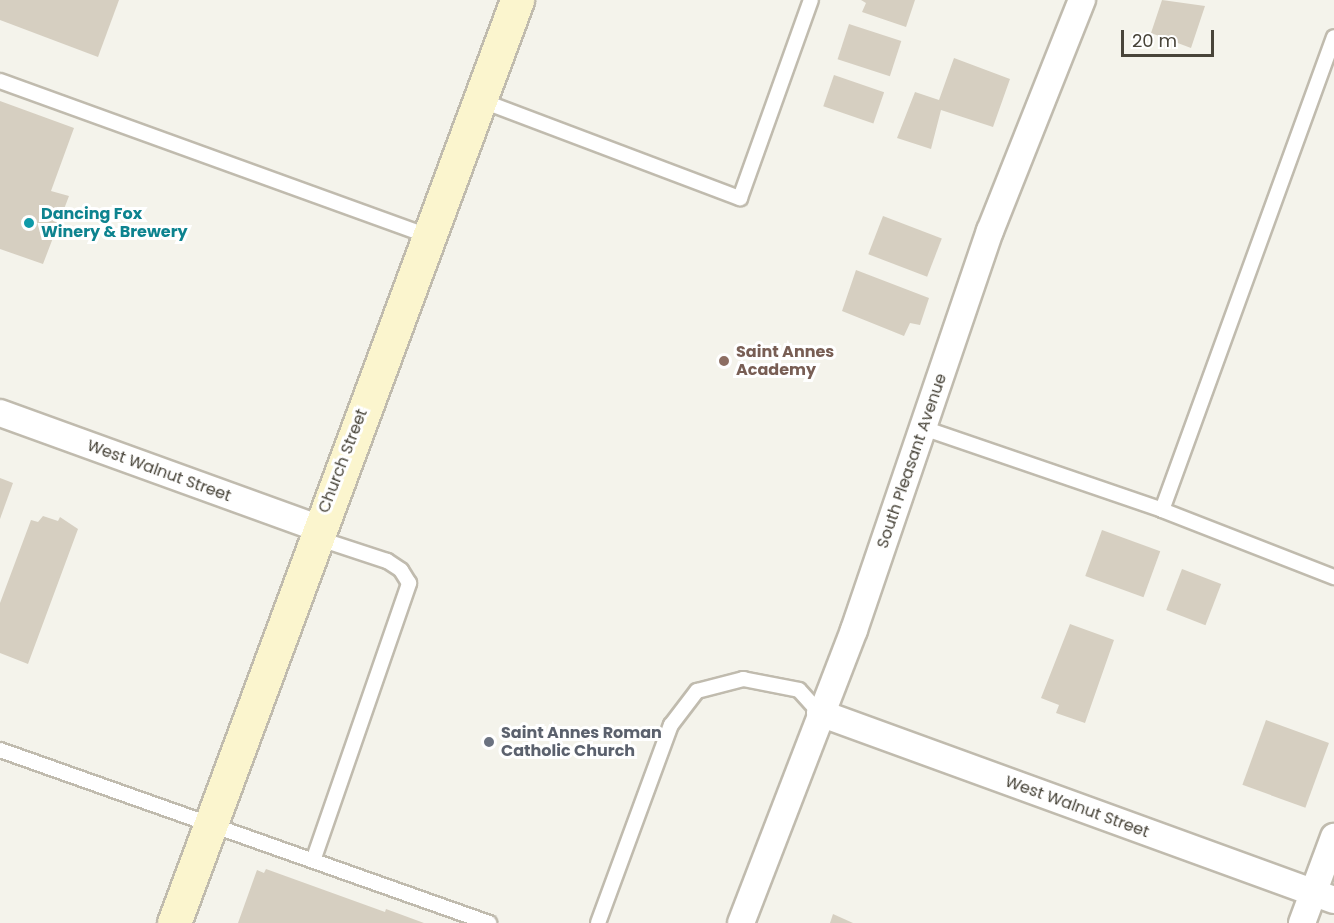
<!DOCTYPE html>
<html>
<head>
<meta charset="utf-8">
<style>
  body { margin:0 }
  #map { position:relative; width:1334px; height:923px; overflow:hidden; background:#f4f3eb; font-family:Poppins,sans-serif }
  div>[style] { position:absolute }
  .building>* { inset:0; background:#d6cfc1; transform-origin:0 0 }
  .roads { filter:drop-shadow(2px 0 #c0bbae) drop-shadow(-2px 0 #c0bbae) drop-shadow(0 2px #c0bbae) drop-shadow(0 -2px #c0bbae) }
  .lane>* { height:14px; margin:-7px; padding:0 7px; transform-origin:7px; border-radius:7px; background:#fff }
  .street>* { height:26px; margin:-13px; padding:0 13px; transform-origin:13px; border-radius:13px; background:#fff }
  .secondary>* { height:33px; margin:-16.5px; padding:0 16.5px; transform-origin:16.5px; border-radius:16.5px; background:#fbf5ce }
  .dots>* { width:16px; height:16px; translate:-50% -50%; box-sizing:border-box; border:3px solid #fff; border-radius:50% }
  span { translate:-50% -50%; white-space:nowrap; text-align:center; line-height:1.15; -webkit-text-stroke:6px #fff; paint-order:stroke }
  .culture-label { font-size:16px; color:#0d838f; font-weight:700 }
  .left { translate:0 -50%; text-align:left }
  .education-label { font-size:16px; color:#785e54; font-weight:700 }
  .street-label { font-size:16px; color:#484439 }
  .worship-label { font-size:16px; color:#5b616d; font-weight:700 }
  .scale { position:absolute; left:1121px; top:30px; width:93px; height:27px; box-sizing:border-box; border:3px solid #484439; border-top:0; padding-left:8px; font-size:18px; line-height:21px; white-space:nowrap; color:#484439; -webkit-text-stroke:4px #fff; paint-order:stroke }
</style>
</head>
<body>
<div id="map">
  <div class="building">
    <i style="clip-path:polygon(0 0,119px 0,98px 57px,0 20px)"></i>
    <i style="clip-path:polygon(861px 0,915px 0,906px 27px,862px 12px,866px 3px)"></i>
    <i style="clip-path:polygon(1162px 0,1205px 6px,1191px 48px,1151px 33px)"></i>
    <i style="left:849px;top:24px;width:55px;height:37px;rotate:18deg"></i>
    <i style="clip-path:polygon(954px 58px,1010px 79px,993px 127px,941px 110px,931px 149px,897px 138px,915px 92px,939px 100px)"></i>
    <i style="left:834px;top:75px;width:53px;height:33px;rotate:19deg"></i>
    <i style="clip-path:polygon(0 101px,74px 128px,51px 191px,69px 196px,43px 264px,0 249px)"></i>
    <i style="left:883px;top:216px;width:63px;height:41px;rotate:21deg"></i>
    <i style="clip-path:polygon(856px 270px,929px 298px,920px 325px,910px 323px,904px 336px,842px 311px)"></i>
    <i style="clip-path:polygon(0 478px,13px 483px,0 519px)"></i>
    <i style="clip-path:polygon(43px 516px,58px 521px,60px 517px,78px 529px,28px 664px,0 653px,0 603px,31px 520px,38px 522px)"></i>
    <i style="left:1102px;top:530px;width:62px;height:49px;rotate:20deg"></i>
    <i style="left:1182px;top:569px;width:42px;height:44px;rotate:21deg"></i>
    <i style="clip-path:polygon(1070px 624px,1114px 640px,1085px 723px,1056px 713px,1059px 705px,1041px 698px)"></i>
    <i style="left:1266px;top:720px;width:67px;height:69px;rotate:20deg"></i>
    <i style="clip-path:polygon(266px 869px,385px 912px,386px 909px,424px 923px,238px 923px,257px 870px,264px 873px)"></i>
    <i style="clip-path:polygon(833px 914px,853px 923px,830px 923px)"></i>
  </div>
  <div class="roads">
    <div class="lane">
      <i style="left:0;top:81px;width:455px;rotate:19.9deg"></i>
      <i style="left:480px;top:100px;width:278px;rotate:20.7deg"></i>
      <i style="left:740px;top:198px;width:210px;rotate:-70.3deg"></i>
      <i style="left:923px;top:428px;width:253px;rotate:18.9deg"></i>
      <i style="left:1162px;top:510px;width:185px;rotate:21.3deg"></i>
      <i style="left:1162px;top:510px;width:503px;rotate:-70.02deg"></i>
      <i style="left:0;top:750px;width:519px;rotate:19.48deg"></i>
      <i style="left:314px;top:858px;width:291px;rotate:-70.9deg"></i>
      <i style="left:409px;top:583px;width:15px;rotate:-122deg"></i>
      <i style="left:401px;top:570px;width:17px;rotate:-147deg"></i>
      <i style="left:387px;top:561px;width:74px;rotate:-161.8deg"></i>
      <i style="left:598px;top:923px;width:211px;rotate:-69.8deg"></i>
      <i style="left:671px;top:725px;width:43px;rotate:-52.6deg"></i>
      <i style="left:697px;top:691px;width:48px;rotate:-14.6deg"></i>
      <i style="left:743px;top:679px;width:57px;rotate:11.1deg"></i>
      <i style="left:799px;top:690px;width:31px;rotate:48deg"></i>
    </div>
    <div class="street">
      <i style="left:0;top:413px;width:337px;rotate:19.9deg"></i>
      <i style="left:820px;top:713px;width:547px;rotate:19.99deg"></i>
      <i style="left:741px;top:923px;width:314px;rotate:-68.9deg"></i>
      <i style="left:854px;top:630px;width:422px;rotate:-71.2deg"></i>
      <i style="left:990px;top:231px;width:249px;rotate:-68.3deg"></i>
      <i style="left:1302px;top:923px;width:92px;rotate:-69.6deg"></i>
    </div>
    <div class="secondary">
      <i style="left:174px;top:923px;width:985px;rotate:-69.61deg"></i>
    </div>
  </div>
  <div class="dots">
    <i style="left:29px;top:223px;background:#0f9aa8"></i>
    <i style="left:724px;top:361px;background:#8d6e63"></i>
    <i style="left:489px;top:742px;background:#6b7280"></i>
  </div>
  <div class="culture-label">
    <span class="left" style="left:41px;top:223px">Dancing Fox<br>Winery &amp; Brewery</span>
  </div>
  <div class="education-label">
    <span class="left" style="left:736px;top:361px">Saint Annes<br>Academy</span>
  </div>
  <div class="street-label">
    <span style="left:343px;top:461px;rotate:-69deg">Church Street</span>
    <span style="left:912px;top:461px;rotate:-71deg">South Pleasant Avenue</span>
    <span style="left:159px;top:471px;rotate:20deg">West Walnut Street</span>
    <span style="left:1077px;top:807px;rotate:20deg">West Walnut Street</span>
  </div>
  <div class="worship-label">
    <span class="left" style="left:501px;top:742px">Saint Annes Roman<br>Catholic Church</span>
  </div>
  <div class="scale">20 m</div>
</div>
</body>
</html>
